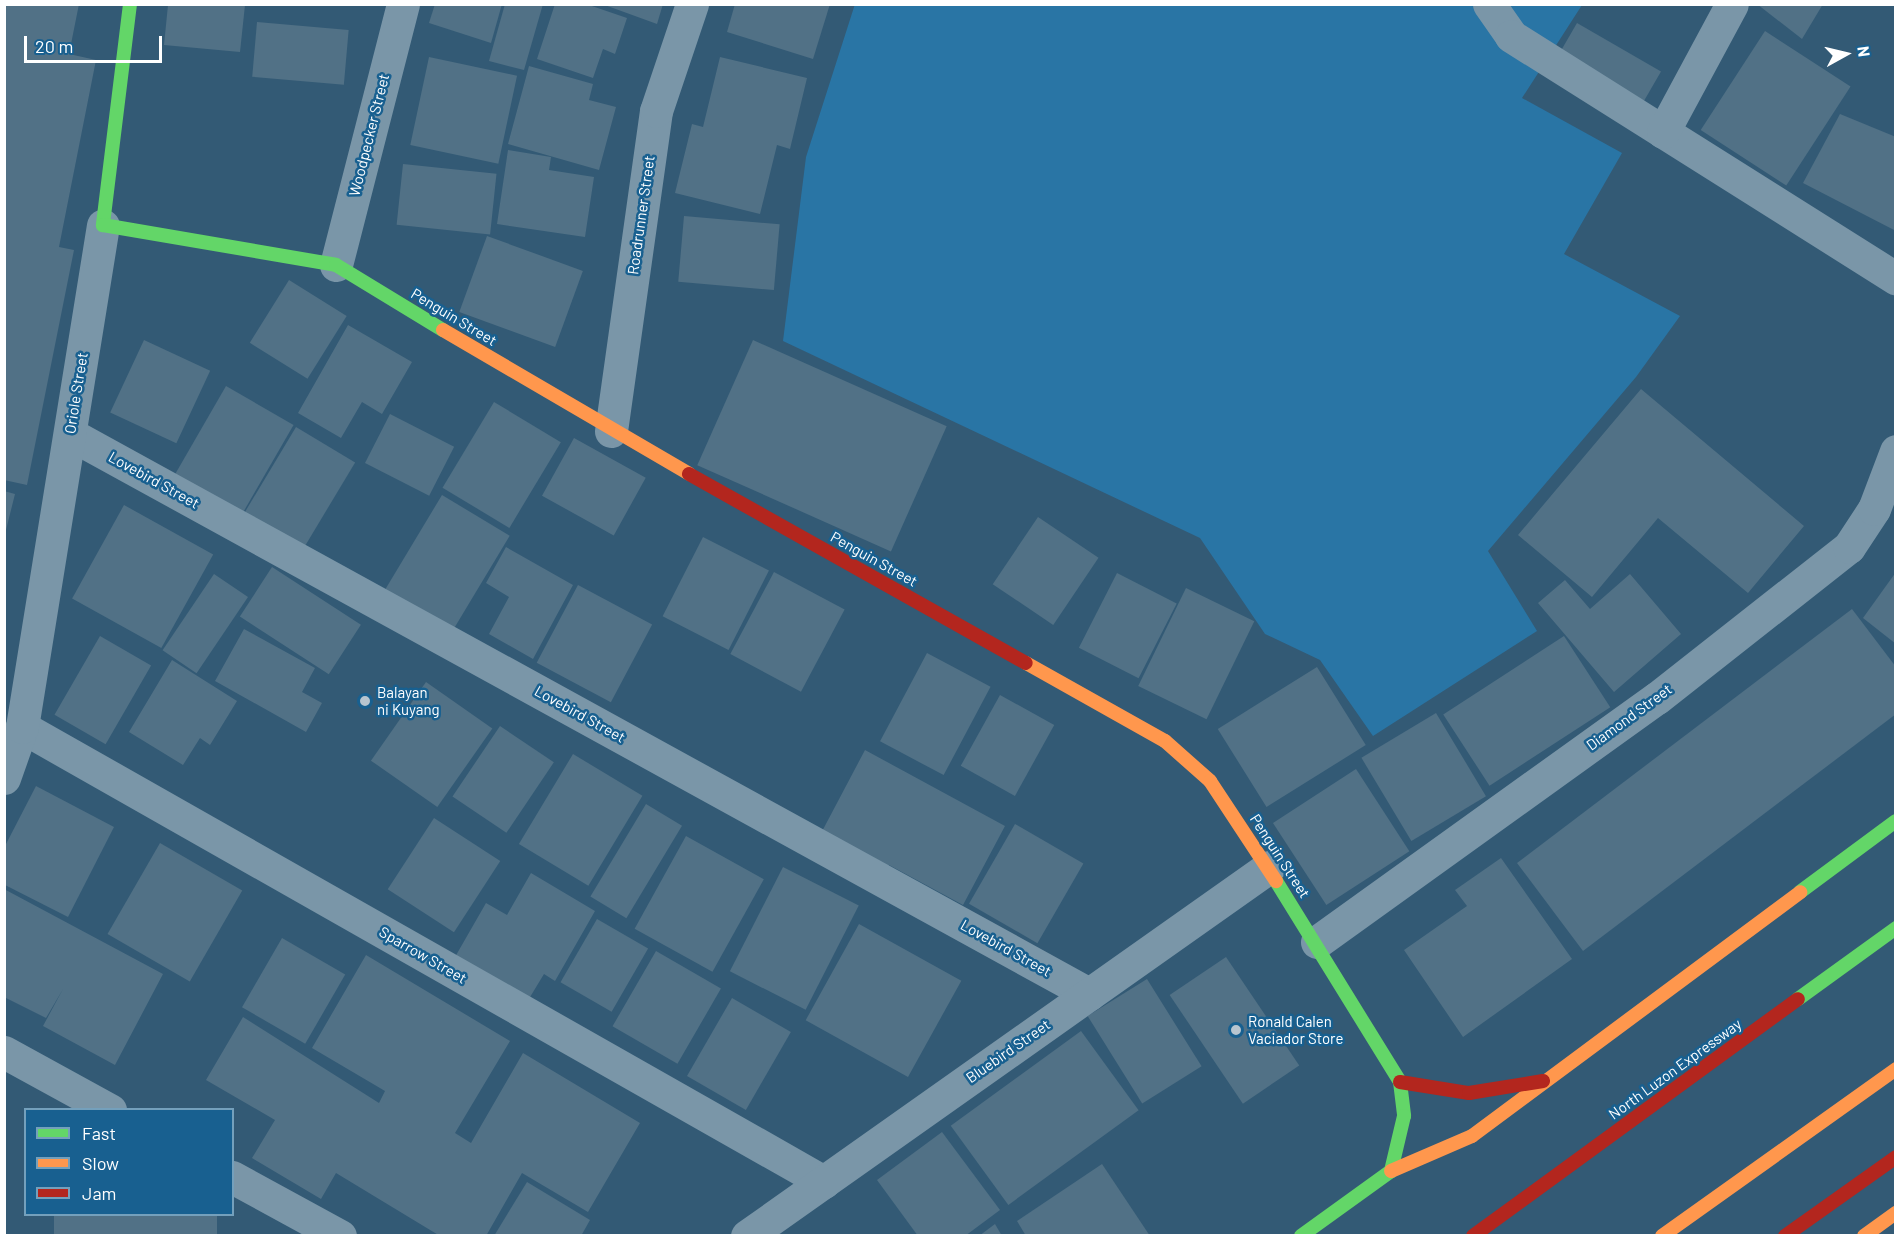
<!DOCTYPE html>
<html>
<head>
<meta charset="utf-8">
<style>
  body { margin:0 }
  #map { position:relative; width:1900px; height:1240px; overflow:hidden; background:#335a75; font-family:Barlow,sans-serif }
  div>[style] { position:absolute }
  .green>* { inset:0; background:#2975a5 }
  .building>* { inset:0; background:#517186; transform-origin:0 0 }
  .street>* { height:33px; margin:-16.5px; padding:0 16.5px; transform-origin:16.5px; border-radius:16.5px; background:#7a96a8 }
  .fast>* { height:14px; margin:-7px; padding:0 7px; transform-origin:7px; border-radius:7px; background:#63d668 }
  .slow>* { height:14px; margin:-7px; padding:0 7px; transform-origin:7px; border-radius:7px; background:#ff974d }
  .jam>* { height:14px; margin:-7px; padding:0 7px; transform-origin:7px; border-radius:7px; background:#b3261e }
  .dots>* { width:16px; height:16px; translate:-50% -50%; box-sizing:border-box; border:3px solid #186090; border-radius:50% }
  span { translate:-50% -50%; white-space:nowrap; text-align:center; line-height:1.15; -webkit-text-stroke:5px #186090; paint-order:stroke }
  .street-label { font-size:15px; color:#fff }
  .poi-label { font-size:15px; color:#fff }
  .left { translate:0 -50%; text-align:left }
  .frame { position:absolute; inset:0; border:6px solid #fff; pointer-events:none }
  .legend { position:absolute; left:24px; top:1108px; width:210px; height:108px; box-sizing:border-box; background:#186090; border:2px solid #74a0bc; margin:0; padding:8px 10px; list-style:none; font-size:18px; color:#fff }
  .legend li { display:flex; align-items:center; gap:12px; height:30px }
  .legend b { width:30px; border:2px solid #74a0bc }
  .north { position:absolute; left:1816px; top:24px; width:60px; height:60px; -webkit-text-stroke:4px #186090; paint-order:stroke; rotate:82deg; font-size:16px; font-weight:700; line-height:24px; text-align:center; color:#fff }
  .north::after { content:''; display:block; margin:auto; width:21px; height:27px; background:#fff; clip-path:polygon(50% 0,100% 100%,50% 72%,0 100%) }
  .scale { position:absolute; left:24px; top:36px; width:138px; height:27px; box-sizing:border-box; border:3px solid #fff; border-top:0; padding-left:8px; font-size:18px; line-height:21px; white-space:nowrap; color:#fff; -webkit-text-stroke:4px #186090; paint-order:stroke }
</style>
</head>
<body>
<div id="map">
  <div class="green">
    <i style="clip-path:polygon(855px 4px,1582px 5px,1522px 98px,1622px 153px,1564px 254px,1680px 316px,1636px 377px,1488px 551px,1537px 631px,1373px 736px,1320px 660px,1265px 634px,1200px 538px,783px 341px,806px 157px)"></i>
  </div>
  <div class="building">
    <i style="clip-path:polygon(4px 4px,79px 4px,69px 54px,96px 60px,59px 247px,74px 250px,27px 485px,4px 480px)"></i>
    <i style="clip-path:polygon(435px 4px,502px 4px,491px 43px,429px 23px)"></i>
    <i style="clip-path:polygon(505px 4px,543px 4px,524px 70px,489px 61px)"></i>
    <i style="clip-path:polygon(555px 4px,586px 4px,627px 18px,615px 54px,603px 49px,593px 78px,537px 59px)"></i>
    <i style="clip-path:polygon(602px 4px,663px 4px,657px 24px)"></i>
    <i style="clip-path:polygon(735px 4px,830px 4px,813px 59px,727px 32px)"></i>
    <i style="clip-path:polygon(1757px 4px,1823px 4px,1802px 39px)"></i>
    <i style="clip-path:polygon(168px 5px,245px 5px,240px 52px,164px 45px)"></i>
    <i style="left:257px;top:22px;width:92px;height:55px;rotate:5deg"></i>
    <i style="left:1577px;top:23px;width:97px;height:42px;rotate:30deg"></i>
    <i style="left:1765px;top:31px;width:102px;height:118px;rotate:33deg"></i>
    <i style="left:429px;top:57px;width:90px;height:90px;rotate:12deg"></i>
    <i style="clip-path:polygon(720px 57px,807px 78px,790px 149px,777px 145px,760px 214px,675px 193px,692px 124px,703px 127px)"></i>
    <i style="clip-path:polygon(529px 66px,593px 84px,589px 100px,616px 107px,599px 170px,508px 144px)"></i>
    <i style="clip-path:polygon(1840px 114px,1896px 137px,1896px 231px,1803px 183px)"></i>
    <i style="clip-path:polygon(508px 150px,551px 157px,549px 170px,594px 177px,585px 237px,497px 224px)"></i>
    <i style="left:403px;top:164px;width:94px;height:61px;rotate:6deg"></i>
    <i style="left:684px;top:216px;width:96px;height:66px;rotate:5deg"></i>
    <i style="left:487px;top:236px;width:102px;height:81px;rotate:20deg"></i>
    <i style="left:289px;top:280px;width:68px;height:74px;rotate:32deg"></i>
    <i style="clip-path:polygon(348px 325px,412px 362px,382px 414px,362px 402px,341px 438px,298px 413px)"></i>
    <i style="left:144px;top:340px;width:73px;height:80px;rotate:25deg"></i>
    <i style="left:753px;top:340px;width:212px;height:137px;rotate:24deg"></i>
    <i style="left:226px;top:386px;width:78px;height:103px;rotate:30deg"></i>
    <i style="clip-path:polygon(1641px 389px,1804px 526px,1748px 593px,1658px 518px,1592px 597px,1518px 535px)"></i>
    <i style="left:494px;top:402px;width:78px;height:100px;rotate:31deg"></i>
    <i style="left:390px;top:414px;width:72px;height:55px;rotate:27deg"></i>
    <i style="left:296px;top:427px;width:69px;height:100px;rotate:31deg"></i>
    <i style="left:574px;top:438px;width:82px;height:66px;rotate:29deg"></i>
    <i style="clip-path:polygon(4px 491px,15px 494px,5px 534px,4px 534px)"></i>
    <i style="left:442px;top:495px;width:79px;height:110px;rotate:31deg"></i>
    <i style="left:124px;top:505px;width:102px;height:107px;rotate:29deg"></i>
    <i style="left:1038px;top:517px;width:73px;height:81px;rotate:34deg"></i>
    <i style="left:703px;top:537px;width:74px;height:89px;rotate:27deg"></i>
    <i style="clip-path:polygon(506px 547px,573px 585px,533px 659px,489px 634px,509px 597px,486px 583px)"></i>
    <i style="left:272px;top:567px;width:106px;height:59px;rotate:33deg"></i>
    <i style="left:774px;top:572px;width:80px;height:93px;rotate:28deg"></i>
    <i style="clip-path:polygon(1896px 572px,1896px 644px,1863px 618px)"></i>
    <i style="left:1117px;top:573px;width:67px;height:84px;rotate:27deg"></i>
    <i style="left:214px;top:574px;width:41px;height:92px;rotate:34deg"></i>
    <i style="clip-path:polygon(1630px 574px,1681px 634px,1614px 692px,1538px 603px,1565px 580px,1590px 609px)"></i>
    <i style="left:578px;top:585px;width:84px;height:88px;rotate:28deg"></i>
    <i style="left:1186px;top:588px;width:76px;height:109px;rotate:26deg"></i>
    <i style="clip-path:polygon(1852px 609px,1896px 667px,1896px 714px,1583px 951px,1517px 863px)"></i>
    <i style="clip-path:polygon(244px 629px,315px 668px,302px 692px,322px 703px,306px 732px,215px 681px)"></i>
    <i style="left:100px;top:636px;width:59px;height:91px;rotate:30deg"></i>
    <i style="left:1564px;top:636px;width:85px;height:144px;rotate:57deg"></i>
    <i style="left:927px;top:653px;width:72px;height:100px;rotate:28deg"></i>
    <i style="clip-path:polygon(172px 660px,237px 701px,210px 745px,200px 738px,183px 765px,129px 732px)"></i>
    <i style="left:1317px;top:667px;width:92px;height:117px;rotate:58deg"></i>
    <i style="left:426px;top:682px;width:81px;height:96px;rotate:35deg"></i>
    <i style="left:1000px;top:695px;width:62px;height:81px;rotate:29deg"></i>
    <i style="left:1436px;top:713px;width:97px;height:87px;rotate:59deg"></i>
    <i style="left:500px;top:726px;width:65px;height:85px;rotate:34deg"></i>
    <i style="clip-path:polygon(865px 750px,1005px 826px,963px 905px,889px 865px,884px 874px,818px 839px)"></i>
    <i style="left:573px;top:754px;width:81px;height:105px;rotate:31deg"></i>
    <i style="left:1356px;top:769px;width:98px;height:99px;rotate:57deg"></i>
    <i style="clip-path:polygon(36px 786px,114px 827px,68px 917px,5px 885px,5px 846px)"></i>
    <i style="left:646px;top:804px;width:42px;height:108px;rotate:31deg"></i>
    <i style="left:434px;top:818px;width:79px;height:85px;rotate:33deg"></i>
    <i style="left:1015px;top:824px;width:79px;height:92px;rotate:30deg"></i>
    <i style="left:686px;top:836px;width:89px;height:106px;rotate:29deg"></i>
    <i style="left:160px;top:843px;width:95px;height:105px;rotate:30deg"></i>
    <i style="clip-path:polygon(1501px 858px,1572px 959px,1463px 1037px,1404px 950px,1467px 906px,1455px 890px)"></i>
    <i style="left:783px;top:867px;width:85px;height:117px;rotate:27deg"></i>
    <i style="clip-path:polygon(531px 873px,595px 911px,555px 981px,544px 974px,524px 1007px,451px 964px,486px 903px,507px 915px)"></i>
    <i style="clip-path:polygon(4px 889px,163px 974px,115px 1065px,43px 1026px,63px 989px,46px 1018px,4px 997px)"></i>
    <i style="left:597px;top:919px;width:59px;height:73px;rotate:30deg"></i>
    <i style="left:859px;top:924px;width:117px;height:110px;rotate:29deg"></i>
    <i style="left:282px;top:938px;width:73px;height:80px;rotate:30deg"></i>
    <i style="left:656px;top:951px;width:75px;height:87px;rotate:30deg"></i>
    <i style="clip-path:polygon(366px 955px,510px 1041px,455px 1133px,471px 1143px,523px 1053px,640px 1123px,588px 1212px,522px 1173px,486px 1236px,440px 1236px,336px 1173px,321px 1199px,252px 1158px,275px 1120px,206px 1080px,243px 1017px,379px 1103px,385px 1091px,312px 1048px)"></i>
    <i style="left:1226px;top:957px;width:131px;height:68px;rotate:56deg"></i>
    <i style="left:1147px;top:979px;width:103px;height:70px;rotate:58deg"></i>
    <i style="left:732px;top:998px;width:68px;height:90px;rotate:30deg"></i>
    <i style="left:1081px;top:1031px;width:98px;height:161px;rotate:54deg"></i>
    <i style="clip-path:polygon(942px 1132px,1000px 1210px,965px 1236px,918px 1236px,877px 1180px)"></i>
    <i style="clip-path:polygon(1102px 1164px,1150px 1236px,1026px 1236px,1017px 1221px)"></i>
    <i style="clip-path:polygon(527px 1182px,590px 1220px,581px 1236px,494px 1236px)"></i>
    <i style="left:54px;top:1214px;width:163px;height:25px"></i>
    <i style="clip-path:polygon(995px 1224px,1002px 1236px,979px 1236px)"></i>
  </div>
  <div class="street">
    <i style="left:1489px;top:4px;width:39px;rotate:55deg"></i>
    <i style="left:1511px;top:36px;width:455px;rotate:32.2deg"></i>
    <i style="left:1663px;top:132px;width:145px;rotate:-61.7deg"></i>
    <i style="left:336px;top:265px;width:269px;rotate:-75.6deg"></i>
    <i style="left:611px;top:431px;width:323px;rotate:-82deg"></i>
    <i style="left:656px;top:111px;width:113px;rotate:-71.4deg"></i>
    <i style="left:70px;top:434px;width:1163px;rotate:28.79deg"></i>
    <i style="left:22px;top:727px;width:922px;rotate:29.57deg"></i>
    <i style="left:4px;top:778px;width:54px;rotate:-70.6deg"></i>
    <i style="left:22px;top:727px;width:508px;rotate:-80.83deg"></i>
    <i style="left:1317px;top:942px;width:418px;rotate:-35.7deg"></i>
    <i style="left:1657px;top:698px;width:244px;rotate:-38.2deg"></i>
    <i style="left:1849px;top:547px;width:45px;rotate:-56.7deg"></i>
    <i style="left:1874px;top:509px;width:62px;rotate:-69.2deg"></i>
    <i style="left:4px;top:1052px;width:121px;rotate:28.7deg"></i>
    <i style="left:232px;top:1177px;width:123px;rotate:28.6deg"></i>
    <i style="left:747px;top:1236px;width:639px;rotate:-35.26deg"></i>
  </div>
  <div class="fast">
    <i style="left:130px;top:4px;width:223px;rotate:97deg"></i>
    <i style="left:103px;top:225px;width:236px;rotate:9.7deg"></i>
    <i style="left:336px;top:265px;width:125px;rotate:31.3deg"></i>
    <i style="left:1276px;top:881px;width:236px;rotate:58.3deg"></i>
    <i style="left:1400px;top:1082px;width:34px;rotate:83deg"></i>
    <i style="left:1404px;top:1116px;width:57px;rotate:103.3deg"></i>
    <i style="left:1391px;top:1171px;width:111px;rotate:144.2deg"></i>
    <i style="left:1800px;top:892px;width:119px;rotate:-36.5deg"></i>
    <i style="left:1798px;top:999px;width:121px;rotate:-35.9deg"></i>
  </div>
  <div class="slow">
    <i style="left:443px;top:330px;width:285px;rotate:30.3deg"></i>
    <i style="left:1026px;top:663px;width:159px;rotate:29.3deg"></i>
    <i style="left:1165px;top:741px;width:60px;rotate:41.6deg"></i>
    <i style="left:1210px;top:781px;width:120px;rotate:56.6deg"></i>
    <i style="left:1391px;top:1171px;width:88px;rotate:-23.4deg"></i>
    <i style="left:1472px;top:1136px;width:409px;rotate:-36.6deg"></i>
    <i style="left:1662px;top:1236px;width:287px;rotate:-35.5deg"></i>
    <i style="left:1864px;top:1236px;width:39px;rotate:-36deg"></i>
  </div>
  <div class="jam">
    <i style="left:689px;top:474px;width:386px;rotate:29.3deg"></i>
    <i style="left:1400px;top:1082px;width:70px;rotate:9.1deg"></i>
    <i style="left:1469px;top:1093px;width:75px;rotate:-9.2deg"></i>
    <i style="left:1473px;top:1236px;width:402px;rotate:-36.1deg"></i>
    <i style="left:1785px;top:1236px;width:136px;rotate:-35.4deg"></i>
  </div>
  <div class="dots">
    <i style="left:365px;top:701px;background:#b8c5cf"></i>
    <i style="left:1236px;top:1030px;background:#b8c5cf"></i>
  </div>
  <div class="street-label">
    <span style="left:369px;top:135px;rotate:-76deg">Woodpecker Street</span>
    <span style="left:641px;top:215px;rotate:-82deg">Roadrunner Street</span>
    <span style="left:454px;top:317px;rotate:31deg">Penguin Street</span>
    <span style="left:76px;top:393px;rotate:-81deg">Oriole Street</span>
    <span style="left:154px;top:480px;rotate:29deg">Lovebird Street</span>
    <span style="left:874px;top:559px;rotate:29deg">Penguin Street</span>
    <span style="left:580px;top:714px;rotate:29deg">Lovebird Street</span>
    <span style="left:1629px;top:717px;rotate:-36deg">Diamond Street</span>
    <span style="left:1280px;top:856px;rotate:57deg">Penguin Street</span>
    <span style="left:1006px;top:948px;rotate:29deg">Lovebird Street</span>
    <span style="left:423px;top:955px;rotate:30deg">Sparrow Street</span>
    <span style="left:1008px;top:1051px;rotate:-35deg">Bluebird Street</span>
    <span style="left:1675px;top:1069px;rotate:-36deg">North Luzon Expressway</span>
  </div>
  <div class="poi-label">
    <span class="left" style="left:377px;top:701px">Balayan<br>ni Kuyang</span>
    <span class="left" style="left:1248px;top:1030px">Ronald Calen<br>Vaciador Store</span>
  </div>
  <div class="frame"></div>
  <ul class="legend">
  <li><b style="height:8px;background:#63d668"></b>Fast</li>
  <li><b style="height:8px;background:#ff974d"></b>Slow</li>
  <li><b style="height:8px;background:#b3261e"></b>Jam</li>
  </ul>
  <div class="north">N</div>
  <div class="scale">20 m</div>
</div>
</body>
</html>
